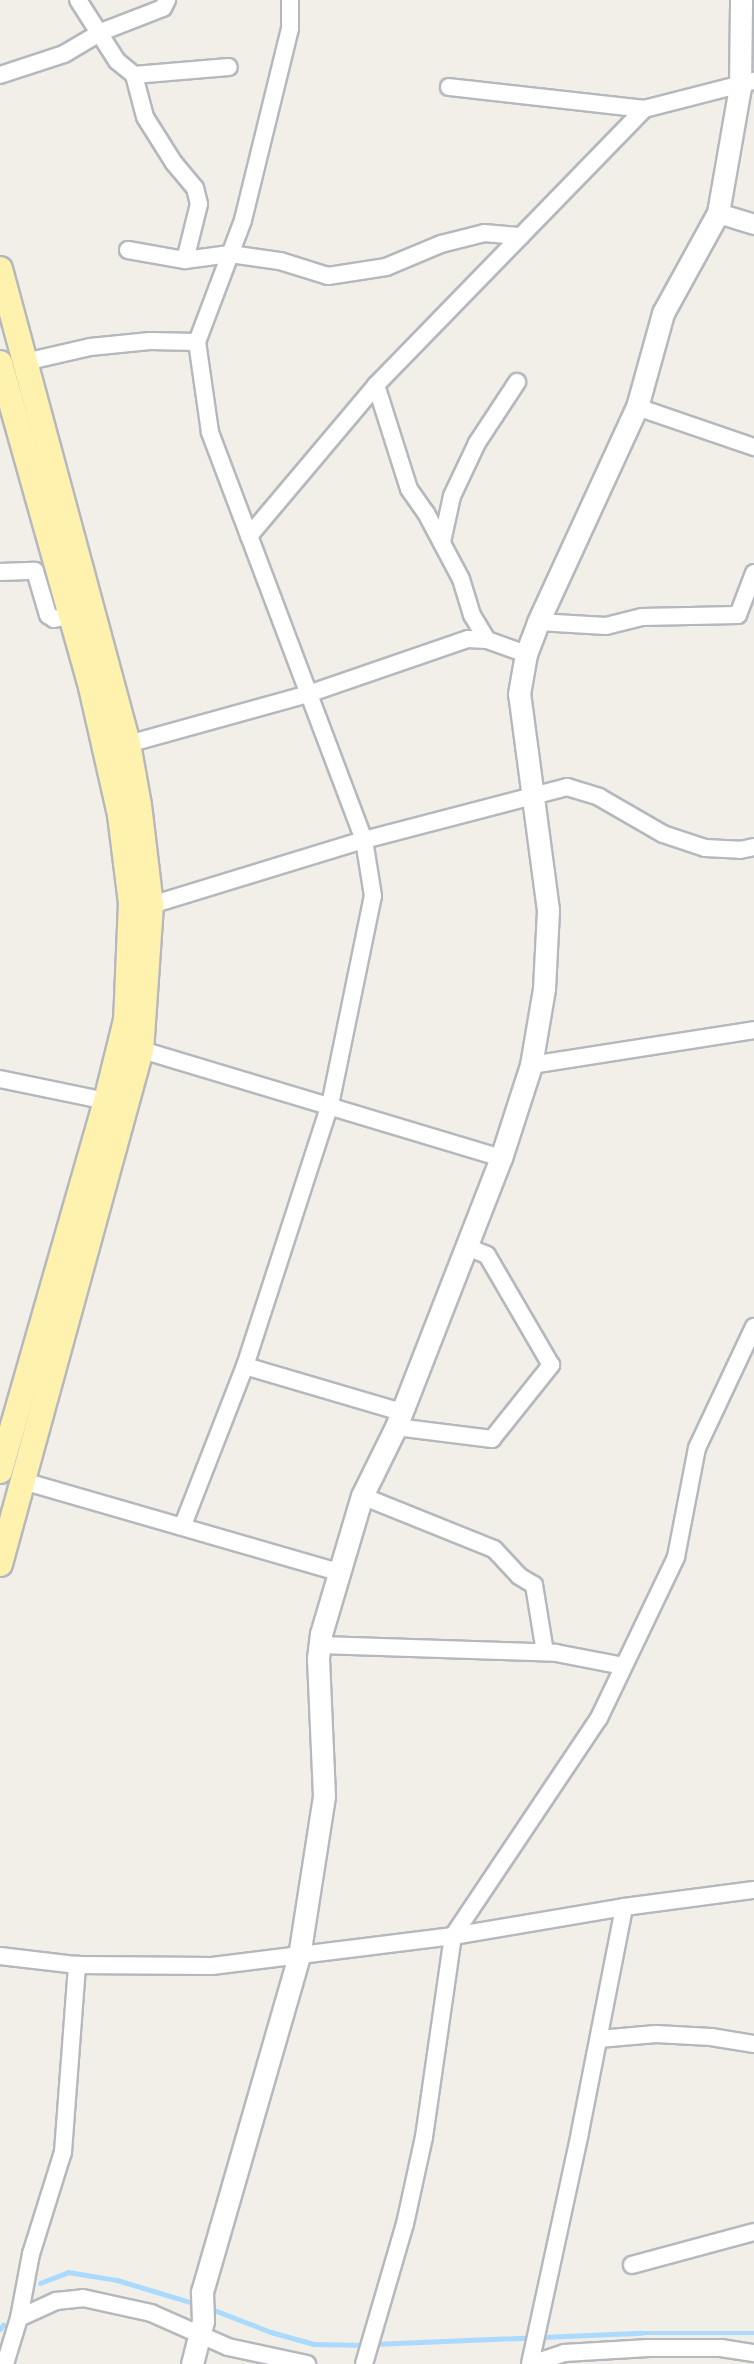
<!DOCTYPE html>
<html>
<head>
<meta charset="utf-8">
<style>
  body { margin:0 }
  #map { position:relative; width:754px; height:2364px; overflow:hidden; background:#f1efe8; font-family:"Varela Round",sans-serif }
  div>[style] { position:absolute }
  .stream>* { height:4.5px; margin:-2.25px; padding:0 2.25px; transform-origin:2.25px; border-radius:2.25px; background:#aadaff }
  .roads { filter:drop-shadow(2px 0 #b5b8bc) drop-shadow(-2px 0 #b5b8bc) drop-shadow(0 2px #b5b8bc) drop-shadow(0 -2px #b5b8bc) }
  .minor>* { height:16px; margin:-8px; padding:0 8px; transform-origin:8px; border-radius:8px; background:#fff }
  .tertiary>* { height:19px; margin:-9.5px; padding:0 9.5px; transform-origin:9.5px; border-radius:9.5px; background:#fff }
  .secondary>* { height:21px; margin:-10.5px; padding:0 10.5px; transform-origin:10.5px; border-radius:10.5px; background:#fff }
  .primary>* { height:24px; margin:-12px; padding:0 12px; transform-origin:12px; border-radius:12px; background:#fff2af }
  span { translate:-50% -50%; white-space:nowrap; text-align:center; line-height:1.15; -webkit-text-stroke:6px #fff; paint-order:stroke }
</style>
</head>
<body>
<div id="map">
  <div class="stream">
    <i style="left:40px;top:2283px;width:30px;rotate:-21deg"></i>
    <i style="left:68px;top:2272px;width:50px;rotate:9.3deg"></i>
    <i style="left:117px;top:2280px;width:84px;rotate:16.7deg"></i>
    <i style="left:209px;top:2308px;width:66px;rotate:21.2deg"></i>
    <i style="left:271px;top:2332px;width:45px;rotate:15.6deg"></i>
    <i style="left:314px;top:2344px;width:52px;rotate:1.1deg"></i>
    <i style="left:0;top:2329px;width:5px;rotate:-53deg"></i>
    <i style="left:374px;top:2344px;width:268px;rotate:-2.4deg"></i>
    <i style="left:642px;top:2333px;width:112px"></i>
  </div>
  <div class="roads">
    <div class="minor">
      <i style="left:78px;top:0;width:72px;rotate:57.4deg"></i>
      <i style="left:117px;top:61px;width:22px;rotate:39deg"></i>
      <i style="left:134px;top:75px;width:95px;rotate:-4.8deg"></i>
      <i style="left:0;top:75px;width:67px;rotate:-18.2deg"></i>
      <i style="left:64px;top:54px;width:43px;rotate:-30.7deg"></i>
      <i style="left:101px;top:32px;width:66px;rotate:-21.2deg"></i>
      <i style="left:163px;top:8px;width:9px;rotate:-63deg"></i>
      <i style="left:134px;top:75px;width:43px;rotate:75.3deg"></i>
      <i style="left:145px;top:117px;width:54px;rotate:57.8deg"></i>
      <i style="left:174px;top:163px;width:33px;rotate:50deg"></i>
      <i style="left:195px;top:188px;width:16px;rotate:76deg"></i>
      <i style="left:199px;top:204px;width:58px;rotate:104deg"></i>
      <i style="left:449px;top:87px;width:196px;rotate:6.4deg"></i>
      <i style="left:128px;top:250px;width:58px;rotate:10deg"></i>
      <i style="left:185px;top:260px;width:45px;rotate:-7.6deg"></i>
      <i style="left:230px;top:254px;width:50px;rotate:8deg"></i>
      <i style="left:280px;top:261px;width:50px;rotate:17.4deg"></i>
      <i style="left:328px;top:276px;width:59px;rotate:-8.8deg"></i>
      <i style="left:386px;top:267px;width:60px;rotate:-22.7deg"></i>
      <i style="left:441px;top:244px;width:44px;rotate:-14.3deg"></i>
      <i style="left:484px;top:233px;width:37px;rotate:5deg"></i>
      <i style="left:25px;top:362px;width:67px;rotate:-13deg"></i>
      <i style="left:90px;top:347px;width:60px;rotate:-5.7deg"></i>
      <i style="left:150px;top:341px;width:47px;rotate:1.2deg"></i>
      <i style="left:376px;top:385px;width:109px;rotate:72.4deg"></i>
      <i style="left:409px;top:489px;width:29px;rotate:55deg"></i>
      <i style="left:426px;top:513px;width:75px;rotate:62.1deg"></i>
      <i style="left:461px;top:579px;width:38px;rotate:73deg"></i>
      <i style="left:472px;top:615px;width:29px;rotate:59deg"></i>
      <i style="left:637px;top:407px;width:124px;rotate:18.9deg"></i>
      <i style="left:249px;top:536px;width:197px;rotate:-49.9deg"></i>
      <i style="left:376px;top:385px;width:385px;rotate:-45.8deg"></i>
      <i style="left:644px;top:109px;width:114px;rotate:-14.3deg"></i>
      <i style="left:442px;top:542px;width:47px;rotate:-77.7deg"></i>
      <i style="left:452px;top:496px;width:59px;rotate:-64.7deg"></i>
      <i style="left:477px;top:443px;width:73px;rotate:-56.7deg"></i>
      <i style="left:0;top:572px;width:35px;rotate:-2deg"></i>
      <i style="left:35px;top:571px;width:46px;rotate:73.5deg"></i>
      <i style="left:48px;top:615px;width:7px;rotate:34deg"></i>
      <i style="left:54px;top:619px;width:16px;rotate:-11deg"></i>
      <i style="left:538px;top:622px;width:68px;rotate:3.4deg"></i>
      <i style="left:606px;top:626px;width:37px;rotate:-14deg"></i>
      <i style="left:642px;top:617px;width:96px;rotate:-1.2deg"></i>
      <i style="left:738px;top:615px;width:45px;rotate:-69.1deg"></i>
      <i style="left:128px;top:744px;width:187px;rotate:-15.5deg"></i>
      <i style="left:308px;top:694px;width:169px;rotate:-19deg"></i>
      <i style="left:468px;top:639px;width:19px;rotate:3deg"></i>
      <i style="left:487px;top:640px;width:41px;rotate:19.7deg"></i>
      <i style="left:151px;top:905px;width:223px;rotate:-17deg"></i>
      <i style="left:364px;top:840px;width:210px;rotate:-14.6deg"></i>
      <i style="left:567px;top:787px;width:34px;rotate:17deg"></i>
      <i style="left:599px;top:797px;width:74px;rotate:30deg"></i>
      <i style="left:663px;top:834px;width:44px;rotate:18.4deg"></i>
      <i style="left:705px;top:848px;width:35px;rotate:3deg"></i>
      <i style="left:740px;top:850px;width:14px;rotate:-12deg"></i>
      <i style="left:135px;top:1048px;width:382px;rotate:16.7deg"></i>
      <i style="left:531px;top:1065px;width:226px;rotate:-8.9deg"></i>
      <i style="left:0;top:1079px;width:108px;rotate:11.7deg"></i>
      <i style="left:245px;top:1366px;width:163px;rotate:16.4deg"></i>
      <i style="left:396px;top:1427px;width:97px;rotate:7.1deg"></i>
      <i style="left:492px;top:1439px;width:95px;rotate:-51.4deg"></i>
      <i style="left:551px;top:1365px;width:127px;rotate:-120.2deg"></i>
      <i style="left:487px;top:1255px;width:24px;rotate:-158deg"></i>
      <i style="left:23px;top:1481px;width:328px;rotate:16.1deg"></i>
      <i style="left:362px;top:1496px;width:142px;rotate:21.9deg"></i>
      <i style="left:494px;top:1549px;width:37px;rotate:47deg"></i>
      <i style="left:519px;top:1576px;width:17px;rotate:31deg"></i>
      <i style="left:534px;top:1585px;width:68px;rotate:80.7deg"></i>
      <i style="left:183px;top:1525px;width:171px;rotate:-68.7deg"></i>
      <i style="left:245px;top:1366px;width:274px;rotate:-72deg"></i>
      <i style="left:330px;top:1105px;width:213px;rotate:-78.4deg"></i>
      <i style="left:373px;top:896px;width:57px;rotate:-99.1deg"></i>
      <i style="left:364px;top:840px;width:436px;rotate:-110.7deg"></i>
      <i style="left:210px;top:432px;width:91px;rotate:-98.2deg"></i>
      <i style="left:197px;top:342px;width:130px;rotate:-69.3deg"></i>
      <i style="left:243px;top:220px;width:198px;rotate:-76.2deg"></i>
      <i style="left:290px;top:28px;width:28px;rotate:-90deg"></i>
      <i style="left:320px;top:1645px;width:236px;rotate:1.9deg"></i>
      <i style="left:556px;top:1653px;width:68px;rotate:11deg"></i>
      <i style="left:0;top:1956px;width:78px;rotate:6.7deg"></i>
      <i style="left:77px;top:1965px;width:135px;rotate:0.4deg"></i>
      <i style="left:212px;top:1966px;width:243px;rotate:-7.1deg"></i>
      <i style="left:453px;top:1936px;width:173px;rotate:-9.6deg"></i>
      <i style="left:624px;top:1907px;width:131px;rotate:-7.5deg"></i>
      <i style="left:599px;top:2039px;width:57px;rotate:-5deg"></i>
      <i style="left:656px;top:2034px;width:55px;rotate:3.1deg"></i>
      <i style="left:711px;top:2037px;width:44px;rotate:9.2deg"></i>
      <i style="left:632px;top:2265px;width:126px;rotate:-15.1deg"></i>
      <i style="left:19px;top:2318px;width:41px;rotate:-24.7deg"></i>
      <i style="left:56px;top:2301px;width:27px;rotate:-6deg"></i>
      <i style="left:83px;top:2298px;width:70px;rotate:12.4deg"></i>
      <i style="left:151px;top:2313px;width:84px;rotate:23.8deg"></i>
      <i style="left:228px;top:2347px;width:81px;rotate:12.1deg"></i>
      <i style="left:5px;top:2364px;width:48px;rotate:-73.1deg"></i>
      <i style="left:19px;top:2318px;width:65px;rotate:-79.4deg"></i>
      <i style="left:31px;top:2254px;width:107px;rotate:-72.6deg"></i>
      <i style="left:63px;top:2152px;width:188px;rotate:-85.7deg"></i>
      <i style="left:364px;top:2364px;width:146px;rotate:-73.7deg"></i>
      <i style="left:405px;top:2224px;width:89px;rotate:-77.7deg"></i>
      <i style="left:424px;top:2137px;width:203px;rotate:-81.8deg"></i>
      <i style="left:453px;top:1936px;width:262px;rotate:-56.2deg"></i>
      <i style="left:599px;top:1718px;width:178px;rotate:-64.4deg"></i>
      <i style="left:676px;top:1557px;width:111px;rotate:-79.1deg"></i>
      <i style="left:697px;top:1448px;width:134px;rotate:-64.8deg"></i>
      <i style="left:530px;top:2364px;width:237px;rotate:-77.8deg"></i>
      <i style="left:580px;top:2132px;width:229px;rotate:-78.9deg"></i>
      <i style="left:531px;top:2364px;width:35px;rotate:-18deg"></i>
      <i style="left:564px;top:2353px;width:85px;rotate:-3.4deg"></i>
      <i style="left:649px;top:2348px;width:72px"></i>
      <i style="left:721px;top:2348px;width:33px;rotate:9deg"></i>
    </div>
    <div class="tertiary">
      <i style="left:718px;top:213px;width:38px;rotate:17deg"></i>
    </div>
    <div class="secondary">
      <i style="left:192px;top:2364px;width:44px;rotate:-75.7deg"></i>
      <i style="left:203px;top:2321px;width:29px;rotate:-92deg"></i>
      <i style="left:202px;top:2292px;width:350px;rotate:-73.9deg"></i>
      <i style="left:299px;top:1956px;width:162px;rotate:-81.1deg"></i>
      <i style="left:324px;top:1796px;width:138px;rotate:-92.5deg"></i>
      <i style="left:318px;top:1658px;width:24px;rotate:-83deg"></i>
      <i style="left:321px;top:1634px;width:144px;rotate:-73.5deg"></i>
      <i style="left:362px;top:1496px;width:77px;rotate:-63.8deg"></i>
      <i style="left:396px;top:1427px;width:289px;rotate:-68.7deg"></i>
      <i style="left:501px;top:1158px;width:98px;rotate:-72.1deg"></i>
      <i style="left:531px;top:1065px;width:77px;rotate:-80.3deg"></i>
      <i style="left:544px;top:989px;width:79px;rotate:-87.1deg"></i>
      <i style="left:548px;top:910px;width:218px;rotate:-97.6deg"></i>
      <i style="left:519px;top:694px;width:41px;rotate:-80.1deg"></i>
      <i style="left:526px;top:654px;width:34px;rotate:-69deg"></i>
      <i style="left:538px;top:622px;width:237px;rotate:-65.3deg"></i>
      <i style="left:637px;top:407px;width:98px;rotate:-74.5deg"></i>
      <i style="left:663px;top:313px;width:114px;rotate:-61.2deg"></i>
      <i style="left:718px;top:213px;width:128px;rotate:-80.1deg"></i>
      <i style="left:740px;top:87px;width:87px;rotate:-89.3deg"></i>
    </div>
    <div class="primary">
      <i style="left:0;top:269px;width:492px;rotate:74.9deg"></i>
      <i style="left:128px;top:744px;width:62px;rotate:79.8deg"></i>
      <i style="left:139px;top:805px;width:101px;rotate:83.2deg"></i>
      <i style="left:151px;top:905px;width:145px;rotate:93.9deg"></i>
      <i style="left:141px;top:1050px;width:533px;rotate:105.34deg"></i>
      <i style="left:0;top:363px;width:337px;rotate:74.3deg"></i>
      <i style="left:91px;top:687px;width:131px;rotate:77.2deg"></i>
      <i style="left:120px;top:815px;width:89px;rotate:82.9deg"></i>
      <i style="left:131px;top:903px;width:117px;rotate:92.4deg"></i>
      <i style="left:126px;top:1020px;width:83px;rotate:103.9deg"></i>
      <i style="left:106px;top:1101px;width:385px;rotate:106deg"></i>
    </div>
  </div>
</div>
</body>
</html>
